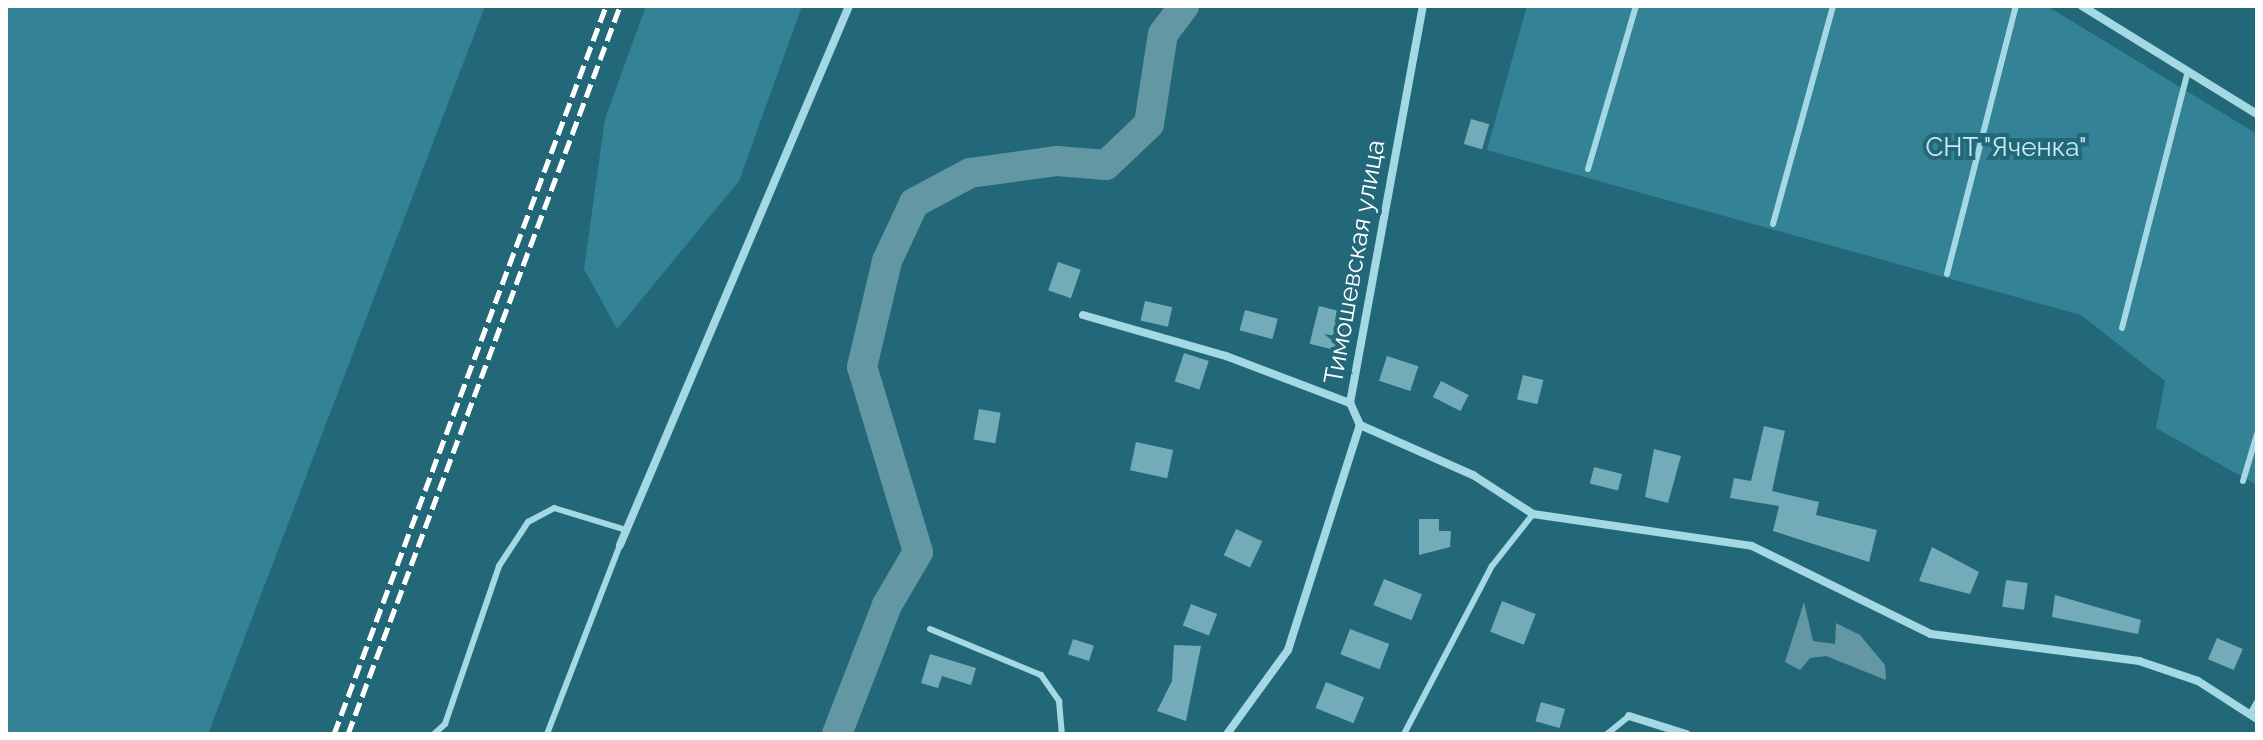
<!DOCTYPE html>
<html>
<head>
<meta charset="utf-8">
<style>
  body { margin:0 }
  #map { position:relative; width:2263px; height:740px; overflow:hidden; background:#236879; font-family:Raleway,sans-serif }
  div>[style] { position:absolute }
  .green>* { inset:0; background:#338295 }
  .water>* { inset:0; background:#6397a3 }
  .river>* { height:30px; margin:-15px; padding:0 15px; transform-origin:15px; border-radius:15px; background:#6397a3 }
  .building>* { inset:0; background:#74abb8; transform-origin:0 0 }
  .service>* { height:6px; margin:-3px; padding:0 3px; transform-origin:3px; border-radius:3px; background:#a4d9e4 }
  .minor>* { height:8px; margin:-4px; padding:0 4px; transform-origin:4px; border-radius:4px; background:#a4d9e4 }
  .rail>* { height:5px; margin-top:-2.5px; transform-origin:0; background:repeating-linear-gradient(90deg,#fff 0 14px,transparent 0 20px) }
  span { translate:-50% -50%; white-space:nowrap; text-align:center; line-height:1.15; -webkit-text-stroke:8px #236879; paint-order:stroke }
  .park-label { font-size:26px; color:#c7ebf4 }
  .street-label { font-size:26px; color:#fff }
  .frame { position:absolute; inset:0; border:8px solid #fff; pointer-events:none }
</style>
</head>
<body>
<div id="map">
  <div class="green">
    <i style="clip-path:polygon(6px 6px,485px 6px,208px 734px,6px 734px)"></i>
    <i style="clip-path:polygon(646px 6px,802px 6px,739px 181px,617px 329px,584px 269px,605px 119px)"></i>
    <i style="clip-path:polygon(1527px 6px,2047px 6px,2257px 134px,2257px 485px,2156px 428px,2165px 381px,2081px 315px,1487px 150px)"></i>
  </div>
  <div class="water">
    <i style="clip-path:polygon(1804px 602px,1813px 641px,1835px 644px,1836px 623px,1860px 635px,1885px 665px,1886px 680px,1826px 656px,1810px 658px,1800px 670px,1785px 662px)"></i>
  </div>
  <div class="river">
    <i style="left:837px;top:734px;width:138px;rotate:-68.8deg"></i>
    <i style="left:887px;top:605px;width:61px;rotate:-59.7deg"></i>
    <i style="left:918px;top:552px;width:193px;rotate:-106.8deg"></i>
    <i style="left:862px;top:367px;width:109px;rotate:-76.7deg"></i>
    <i style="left:887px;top:261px;width:64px;rotate:-65deg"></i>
    <i style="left:914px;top:203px;width:64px;rotate:-28.2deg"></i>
    <i style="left:970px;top:173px;width:88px;rotate:-7.9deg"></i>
    <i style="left:1057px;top:161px;width:49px;rotate:4.7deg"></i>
    <i style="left:1106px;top:165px;width:59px;rotate:-43.6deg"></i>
    <i style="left:1149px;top:124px;width:91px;rotate:-81.2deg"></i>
    <i style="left:1163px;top:34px;width:35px;rotate:-53deg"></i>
  </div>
  <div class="building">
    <i style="left:1471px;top:119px;width:19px;height:26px;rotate:16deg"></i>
    <i style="left:1058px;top:262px;width:24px;height:30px;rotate:19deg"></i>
    <i style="left:1145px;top:301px;width:28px;height:20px;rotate:13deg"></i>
    <i style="left:1319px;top:306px;width:30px;height:39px;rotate:14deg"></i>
    <i style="left:1245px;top:310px;width:34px;height:21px;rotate:15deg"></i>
    <i style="left:1184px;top:353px;width:26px;height:30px;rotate:18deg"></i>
    <i style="left:1387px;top:356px;width:33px;height:26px;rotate:18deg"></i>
    <i style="left:1523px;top:375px;width:21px;height:25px;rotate:14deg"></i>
    <i style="left:1441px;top:381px;width:31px;height:18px;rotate:27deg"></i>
    <i style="left:979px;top:409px;width:22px;height:31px;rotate:10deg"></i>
    <i style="clip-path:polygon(1764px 426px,1785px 431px,1772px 491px,1819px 502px,1816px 515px,1877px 530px,1869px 562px,1773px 531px,1779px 506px,1730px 498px,1734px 478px,1751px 481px)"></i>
    <i style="left:1136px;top:442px;width:38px;height:29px;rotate:12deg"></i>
    <i style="clip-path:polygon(1654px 449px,1681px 456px,1668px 503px,1645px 497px)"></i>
    <i style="left:1594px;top:467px;width:29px;height:17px;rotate:14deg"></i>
    <i style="clip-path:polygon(1419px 519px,1439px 519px,1439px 531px,1451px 531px,1450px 547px,1419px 555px)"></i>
    <i style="left:1236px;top:529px;width:29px;height:29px;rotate:25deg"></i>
    <i style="clip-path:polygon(1932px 547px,1979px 572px,1970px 594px,1919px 581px)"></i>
    <i style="left:1384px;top:579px;width:41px;height:28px;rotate:22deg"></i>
    <i style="left:2006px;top:580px;width:22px;height:27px;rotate:8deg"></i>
    <i style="clip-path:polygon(2055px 595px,2141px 620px,2138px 634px,2052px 617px)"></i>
    <i style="left:1502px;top:601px;width:36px;height:33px;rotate:21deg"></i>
    <i style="left:1191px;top:604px;width:28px;height:23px;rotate:21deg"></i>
    <i style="left:1350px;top:629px;width:42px;height:27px;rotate:21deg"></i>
    <i style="left:2217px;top:638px;width:28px;height:23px;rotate:23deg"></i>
    <i style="left:1073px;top:639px;width:22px;height:16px;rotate:18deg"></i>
    <i style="clip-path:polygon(1174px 645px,1201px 646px,1186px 721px,1157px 711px,1172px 681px)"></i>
    <i style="clip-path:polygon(930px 654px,976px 668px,971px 685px,942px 676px,938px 688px,921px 683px)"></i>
    <i style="left:1326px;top:682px;width:41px;height:28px;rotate:22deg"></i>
    <i style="left:1541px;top:702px;width:25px;height:20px;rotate:16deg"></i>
  </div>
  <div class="service">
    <i style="left:1588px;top:169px;width:170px;rotate:-73.6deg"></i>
    <i style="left:1773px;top:224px;width:226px;rotate:-74.6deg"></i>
    <i style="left:1947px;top:274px;width:277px;rotate:-75.6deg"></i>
    <i style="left:2122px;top:328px;width:265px;rotate:-75.6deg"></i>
    <i style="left:2243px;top:481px;width:49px;rotate:-73.4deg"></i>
    <i style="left:930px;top:629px;width:120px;rotate:22.5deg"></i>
    <i style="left:1041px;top:675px;width:32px;rotate:55deg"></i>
    <i style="left:1059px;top:701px;width:33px;rotate:85deg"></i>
    <i style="left:2250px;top:714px;width:14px;rotate:-60deg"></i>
    <i style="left:434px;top:734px;width:15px;rotate:-42deg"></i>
    <i style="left:445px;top:724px;width:167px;rotate:-71.1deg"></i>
    <i style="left:499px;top:566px;width:53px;rotate:-56.6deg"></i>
    <i style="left:528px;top:522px;width:30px;rotate:-28deg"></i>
    <i style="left:554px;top:508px;width:75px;rotate:17deg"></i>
    <i style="left:547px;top:734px;width:203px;rotate:-68.9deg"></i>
    <i style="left:1404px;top:734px;width:190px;rotate:-62.4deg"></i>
    <i style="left:1492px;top:566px;width:66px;rotate:-51.7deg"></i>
    <i style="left:1607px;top:734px;width:28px;rotate:-39deg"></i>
  </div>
  <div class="minor">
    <i style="left:2082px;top:6px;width:206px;rotate:31.7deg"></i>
    <i style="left:1083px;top:315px;width:149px;rotate:16deg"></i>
    <i style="left:1226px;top:356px;width:133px;rotate:20.8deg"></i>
    <i style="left:1360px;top:425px;width:124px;rotate:23.9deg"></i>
    <i style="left:1473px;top:475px;width:72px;rotate:33deg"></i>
    <i style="left:1533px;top:514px;width:221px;rotate:8.3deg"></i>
    <i style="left:1752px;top:546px;width:199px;rotate:26.2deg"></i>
    <i style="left:1931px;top:634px;width:210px;rotate:7.4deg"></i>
    <i style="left:2139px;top:661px;width:62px;rotate:18.7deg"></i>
    <i style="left:2198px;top:681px;width:70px;rotate:32.8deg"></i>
    <i style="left:620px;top:545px;width:586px;rotate:-66.98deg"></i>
    <i style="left:1629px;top:716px;width:60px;rotate:17.5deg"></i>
    <i style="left:1227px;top:734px;width:104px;rotate:-54deg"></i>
    <i style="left:1288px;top:650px;width:236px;rotate:-72.3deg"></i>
    <i style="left:1360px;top:425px;width:24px;rotate:-114deg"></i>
    <i style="left:1350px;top:403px;width:404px;rotate:-79.6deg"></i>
  </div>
  <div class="rail">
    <i style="left:334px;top:734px;width:777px;rotate:-69.51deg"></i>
    <i style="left:348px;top:734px;width:777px;rotate:-69.51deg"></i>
  </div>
  <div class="park-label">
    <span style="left:2006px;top:148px">СНТ "Яченка"</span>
  </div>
  <div class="street-label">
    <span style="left:1355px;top:262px;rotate:-80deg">Тимошевская улица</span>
  </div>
  <div class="frame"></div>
</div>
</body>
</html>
